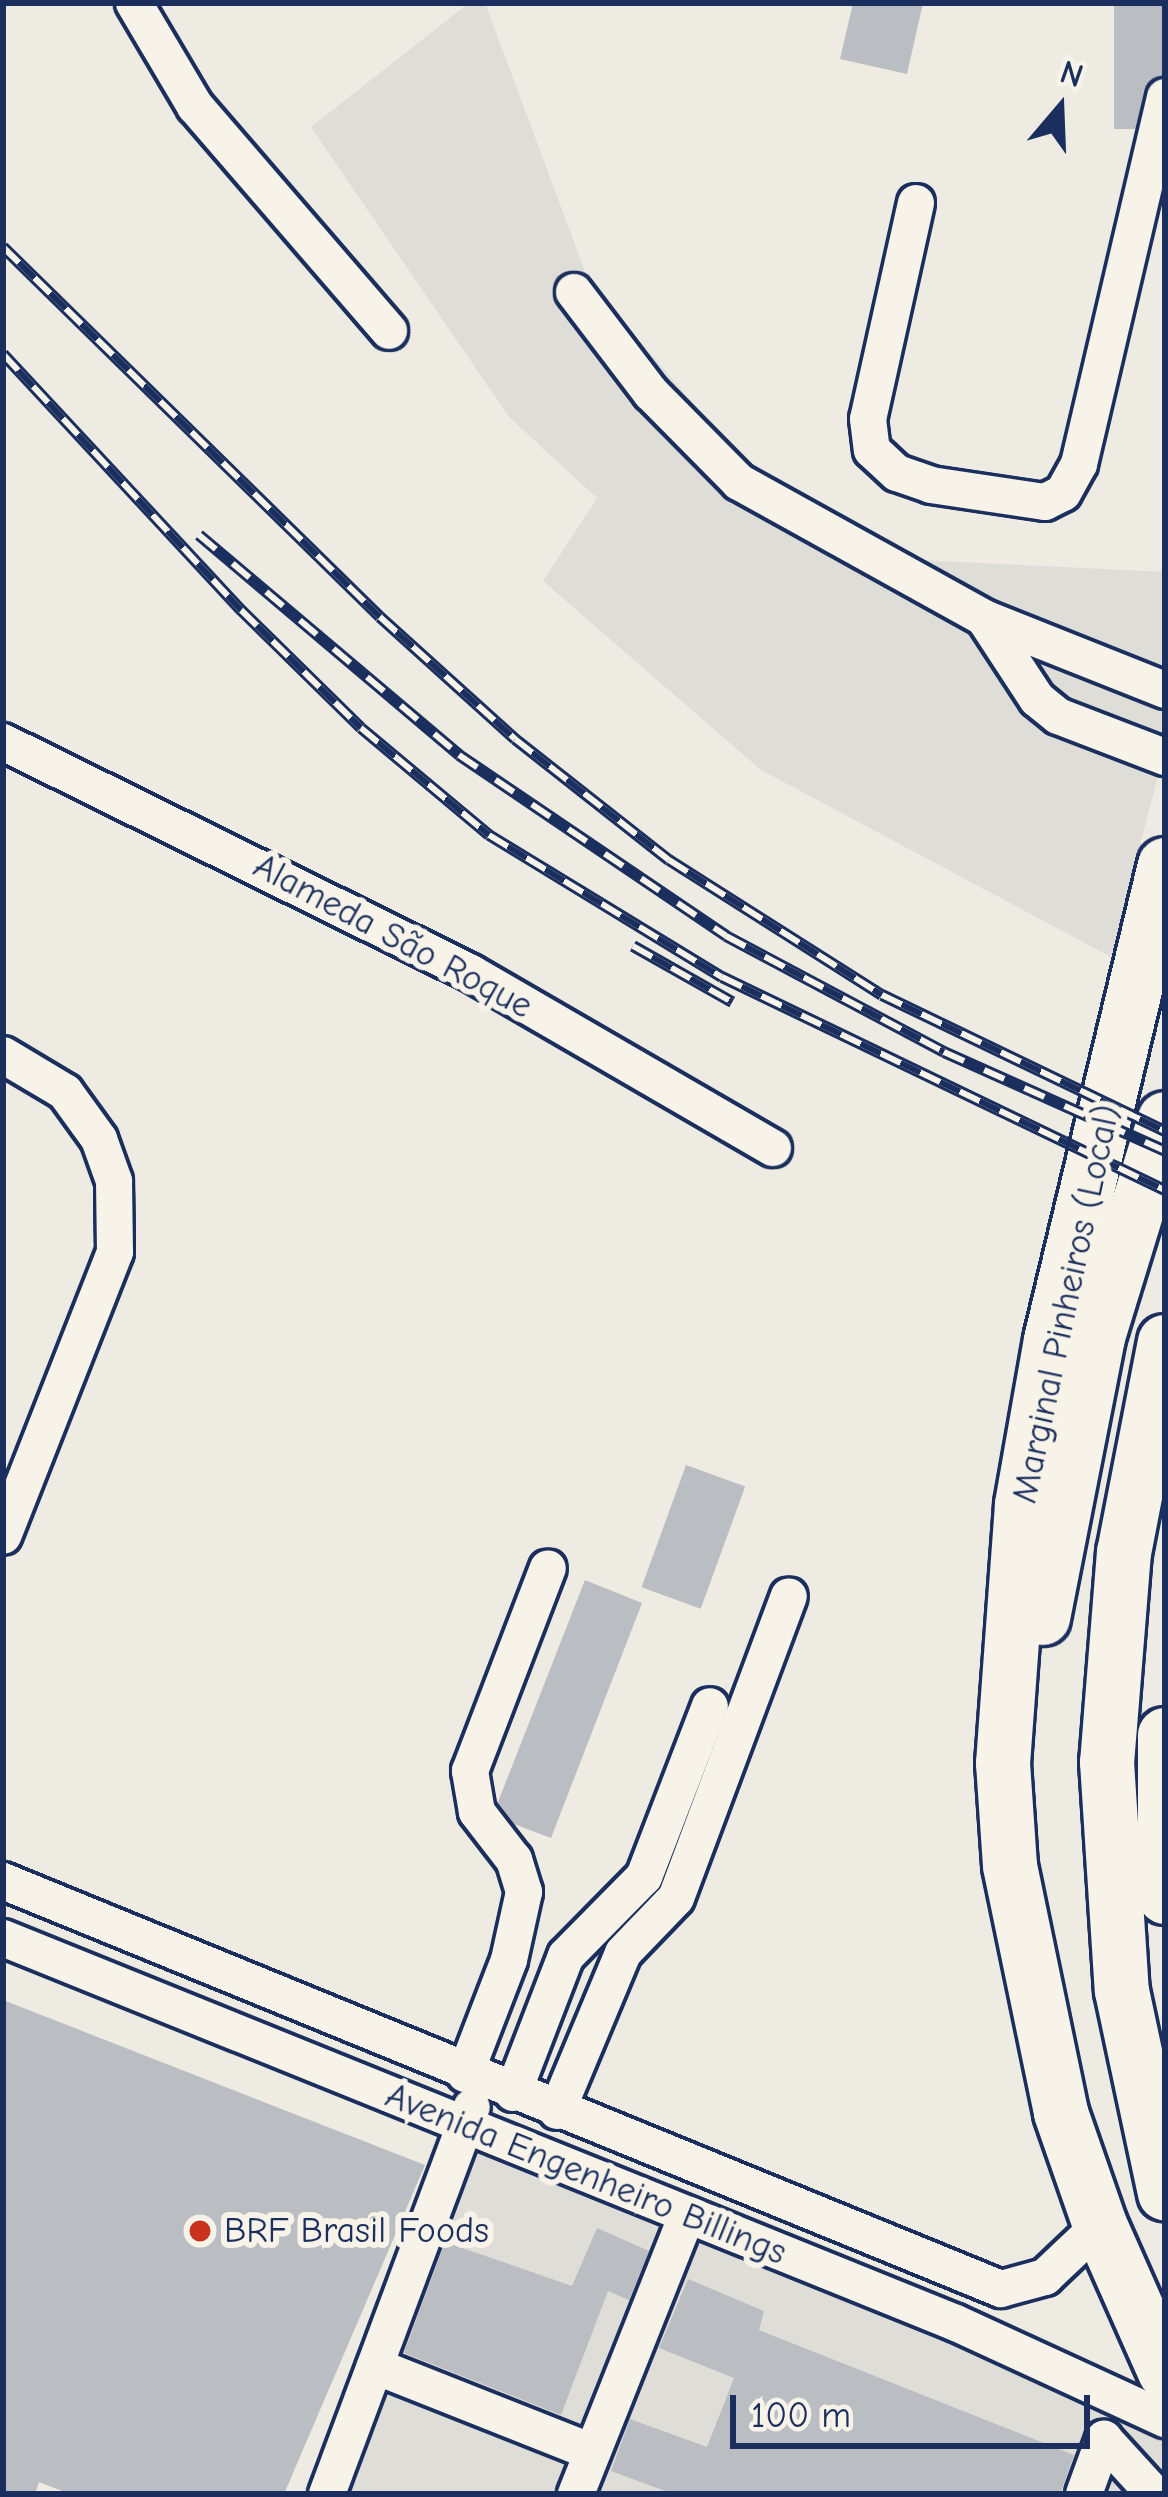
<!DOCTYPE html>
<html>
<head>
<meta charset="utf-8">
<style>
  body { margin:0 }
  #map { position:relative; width:1168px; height:2497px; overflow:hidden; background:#eeebe2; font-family:"Comic Neue",sans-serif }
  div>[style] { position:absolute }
  .built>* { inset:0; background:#deddd8 }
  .building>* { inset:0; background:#babdc2; transform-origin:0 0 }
  .roads { filter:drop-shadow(3px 0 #1b2f5e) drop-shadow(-3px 0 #1b2f5e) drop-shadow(0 3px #1b2f5e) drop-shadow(0 -3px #1b2f5e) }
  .minor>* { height:36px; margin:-18px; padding:0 18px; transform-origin:18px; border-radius:18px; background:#f7f3e8 }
  .highway>* { height:54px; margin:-27px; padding:0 27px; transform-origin:27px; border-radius:27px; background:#f7f3e8 }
  .rail>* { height:12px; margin-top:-6px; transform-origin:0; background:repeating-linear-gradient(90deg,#f7f3e8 0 22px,#1b2f5e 0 44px); box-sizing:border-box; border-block:3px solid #1b2f5e }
  .dots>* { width:33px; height:33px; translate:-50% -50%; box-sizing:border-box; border:6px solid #f7f3e8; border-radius:50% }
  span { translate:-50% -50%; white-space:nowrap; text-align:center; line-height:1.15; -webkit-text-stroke:12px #f7f3e8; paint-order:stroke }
  .street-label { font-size:36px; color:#1b2f5e }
  .poi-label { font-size:36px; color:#1b2f5e }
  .left { translate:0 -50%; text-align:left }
  .frame { position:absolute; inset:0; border:6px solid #1b2f5e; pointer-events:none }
  .north { position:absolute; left:1000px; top:48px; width:120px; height:120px; -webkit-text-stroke:9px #f7f3e8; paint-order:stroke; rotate:19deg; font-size:33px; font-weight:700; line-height:48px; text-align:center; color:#1b2f5e }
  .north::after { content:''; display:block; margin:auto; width:42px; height:54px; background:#1b2f5e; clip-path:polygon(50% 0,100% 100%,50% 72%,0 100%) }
  .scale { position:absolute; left:730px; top:2395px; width:360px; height:54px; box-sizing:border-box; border:6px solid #1b2f5e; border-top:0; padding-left:15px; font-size:36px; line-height:42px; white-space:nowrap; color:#1b2f5e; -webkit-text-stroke:9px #f7f3e8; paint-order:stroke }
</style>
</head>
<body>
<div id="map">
  <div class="built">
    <i style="clip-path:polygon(469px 3px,485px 3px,589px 282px,750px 470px,897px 559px,1165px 572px,1165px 749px,1111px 957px,761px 770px,543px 581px,597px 498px,509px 417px,311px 127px)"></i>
    <i style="clip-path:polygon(466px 2121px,1165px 2410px,1165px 2494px,320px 2494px)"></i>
  </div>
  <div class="building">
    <i style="clip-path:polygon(853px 3px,923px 3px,907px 74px,840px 59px)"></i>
    <i style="left:1114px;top:3px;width:51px;height:126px"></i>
    <i style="left:686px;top:1465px;width:63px;height:130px;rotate:20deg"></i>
    <i style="clip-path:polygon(585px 1580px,642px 1603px,551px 1838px,514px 1824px,498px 1802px)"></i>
    <i style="clip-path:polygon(3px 2000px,425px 2165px,284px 2494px,70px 2494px,39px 2482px,35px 2494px,3px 2494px)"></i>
    <i style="clip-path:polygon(597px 2228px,649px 2251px,629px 2300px,608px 2291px,561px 2415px,404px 2353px,445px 2242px,572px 2286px)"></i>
    <i style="clip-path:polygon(688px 2279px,764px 2311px,759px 2330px,1074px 2455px,1060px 2494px,673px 2494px,611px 2471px,630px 2419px,707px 2447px,734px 2378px,659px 2348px)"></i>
  </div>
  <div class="roads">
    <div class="minor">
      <i style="left:134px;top:3px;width:120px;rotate:59.4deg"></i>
      <i style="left:195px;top:106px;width:297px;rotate:49.2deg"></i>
      <i style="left:916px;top:203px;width:221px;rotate:102.5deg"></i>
      <i style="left:868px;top:419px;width:31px;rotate:83deg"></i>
      <i style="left:872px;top:450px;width:34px;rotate:43deg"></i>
      <i style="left:897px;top:473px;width:36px;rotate:19deg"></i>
      <i style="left:931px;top:485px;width:115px;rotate:8.5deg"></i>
      <i style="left:1045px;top:502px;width:20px;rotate:-27deg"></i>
      <i style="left:1063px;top:493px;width:33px;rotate:-61deg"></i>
      <i style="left:1079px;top:464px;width:377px;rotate:-76.8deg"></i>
      <i style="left:574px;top:292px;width:127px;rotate:52.7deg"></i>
      <i style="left:651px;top:393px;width:125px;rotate:45.3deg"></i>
      <i style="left:739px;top:482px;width:280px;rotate:29deg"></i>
      <i style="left:984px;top:618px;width:195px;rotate:21.7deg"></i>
      <i style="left:984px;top:618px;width:97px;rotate:56.8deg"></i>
      <i style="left:1037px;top:699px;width:27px;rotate:39deg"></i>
      <i style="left:1058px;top:716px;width:115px;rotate:21deg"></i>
      <i style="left:3px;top:742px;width:522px;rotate:26.27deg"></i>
      <i style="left:471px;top:973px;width:349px;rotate:30.1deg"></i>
      <i style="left:3px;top:1055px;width:72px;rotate:30.8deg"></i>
      <i style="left:65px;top:1092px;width:58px;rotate:54.1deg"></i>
      <i style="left:99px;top:1139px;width:45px;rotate:70.3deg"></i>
      <i style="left:114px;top:1181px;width:71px;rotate:89.2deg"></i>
      <i style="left:115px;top:1252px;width:305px;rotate:111.5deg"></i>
      <i style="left:3px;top:1881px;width:1078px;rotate:22.24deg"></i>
      <i style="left:1001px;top:2289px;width:46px;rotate:-15.3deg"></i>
      <i style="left:1045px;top:2277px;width:76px;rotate:-43.4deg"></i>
      <i style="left:3px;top:1938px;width:1028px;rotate:22deg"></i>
      <i style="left:956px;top:2323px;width:230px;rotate:24.7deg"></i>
      <i style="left:465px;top:2074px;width:122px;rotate:-68.9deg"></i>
      <i style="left:509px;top:1960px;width:70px;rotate:-77.6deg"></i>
      <i style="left:524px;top:1892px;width:34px;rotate:-107deg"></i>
      <i style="left:514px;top:1860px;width:61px;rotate:-127.6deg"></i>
      <i style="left:477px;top:1812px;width:42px;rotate:-99.7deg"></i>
      <i style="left:470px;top:1771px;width:217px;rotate:-69deg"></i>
      <i style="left:513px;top:2093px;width:147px;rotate:-68.9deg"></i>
      <i style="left:566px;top:1956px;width:111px;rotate:-45.4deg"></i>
      <i style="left:644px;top:1877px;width:183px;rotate:-68.9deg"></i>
      <i style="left:557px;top:2111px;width:171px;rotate:-67.3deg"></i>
      <i style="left:623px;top:1953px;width:76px;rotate:-46.1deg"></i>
      <i style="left:676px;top:1898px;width:322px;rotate:-69.5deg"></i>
      <i style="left:375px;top:2366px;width:231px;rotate:21.6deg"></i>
      <i style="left:327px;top:2494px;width:413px;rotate:-69.5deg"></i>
      <i style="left:576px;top:2494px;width:300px;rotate:-68.3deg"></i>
      <i style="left:1084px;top:2494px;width:59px;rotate:-70deg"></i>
      <i style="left:1104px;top:2439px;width:74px;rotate:47.7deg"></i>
    </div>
    <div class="highway">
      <i style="left:1165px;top:865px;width:488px;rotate:103.5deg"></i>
      <i style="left:1051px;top:1340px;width:168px;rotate:100deg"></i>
      <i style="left:1022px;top:1505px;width:259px;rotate:94.2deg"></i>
      <i style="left:1003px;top:1763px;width:103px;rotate:86.1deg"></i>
      <i style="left:1010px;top:1866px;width:252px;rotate:78.3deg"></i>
      <i style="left:1061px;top:2113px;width:119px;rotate:70.8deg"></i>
      <i style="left:1100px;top:2225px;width:161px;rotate:66.1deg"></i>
      <i style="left:1165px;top:1342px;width:214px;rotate:101deg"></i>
      <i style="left:1124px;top:1552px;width:211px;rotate:94.6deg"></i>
      <i style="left:1107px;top:1762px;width:229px;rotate:86.3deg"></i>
      <i style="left:1122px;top:1991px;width:207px;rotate:78deg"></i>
      <i style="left:1043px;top:1618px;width:286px;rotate:-78.9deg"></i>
      <i style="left:1098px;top:1337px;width:228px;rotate:-72.9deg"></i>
      <i style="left:1165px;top:1735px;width:162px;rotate:90deg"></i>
    </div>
  </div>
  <div class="rail">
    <i style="left:3px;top:247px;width:528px;rotate:44.46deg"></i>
    <i style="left:380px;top:617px;width:182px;rotate:42.1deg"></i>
    <i style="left:515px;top:739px;width:196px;rotate:38.2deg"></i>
    <i style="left:669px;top:860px;width:252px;rotate:32.4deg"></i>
    <i style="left:882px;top:995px;width:314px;rotate:25.7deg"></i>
    <i style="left:3px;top:354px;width:350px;rotate:47.1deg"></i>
    <i style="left:241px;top:610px;width:168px;rotate:44.5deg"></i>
    <i style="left:361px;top:728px;width:167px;rotate:39.9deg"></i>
    <i style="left:489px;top:835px;width:273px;rotate:31.4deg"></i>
    <i style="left:722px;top:977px;width:492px;rotate:25.7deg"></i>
    <i style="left:199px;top:535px;width:341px;rotate:40.2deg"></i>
    <i style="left:459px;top:755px;width:323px;rotate:34.1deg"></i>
    <i style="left:726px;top:936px;width:247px;rotate:28deg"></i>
    <i style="left:944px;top:1052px;width:242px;rotate:24.1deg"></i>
    <i style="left:633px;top:946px;width:114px;rotate:29.5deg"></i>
  </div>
  <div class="dots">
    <i style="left:200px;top:2231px;background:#c8321e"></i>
  </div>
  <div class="street-label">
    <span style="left:393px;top:936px;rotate:28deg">Alameda São Roque</span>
    <span style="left:1066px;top:1304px;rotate:-78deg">Marginal Pinheiros (Local)</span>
    <span style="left:586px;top:2174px;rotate:22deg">Avenida Engenheiro Billings</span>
  </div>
  <div class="poi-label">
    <span class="left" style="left:224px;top:2231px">BRF Brasil Foods</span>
  </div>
  <div class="frame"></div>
  <div class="north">N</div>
  <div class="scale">100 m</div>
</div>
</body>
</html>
